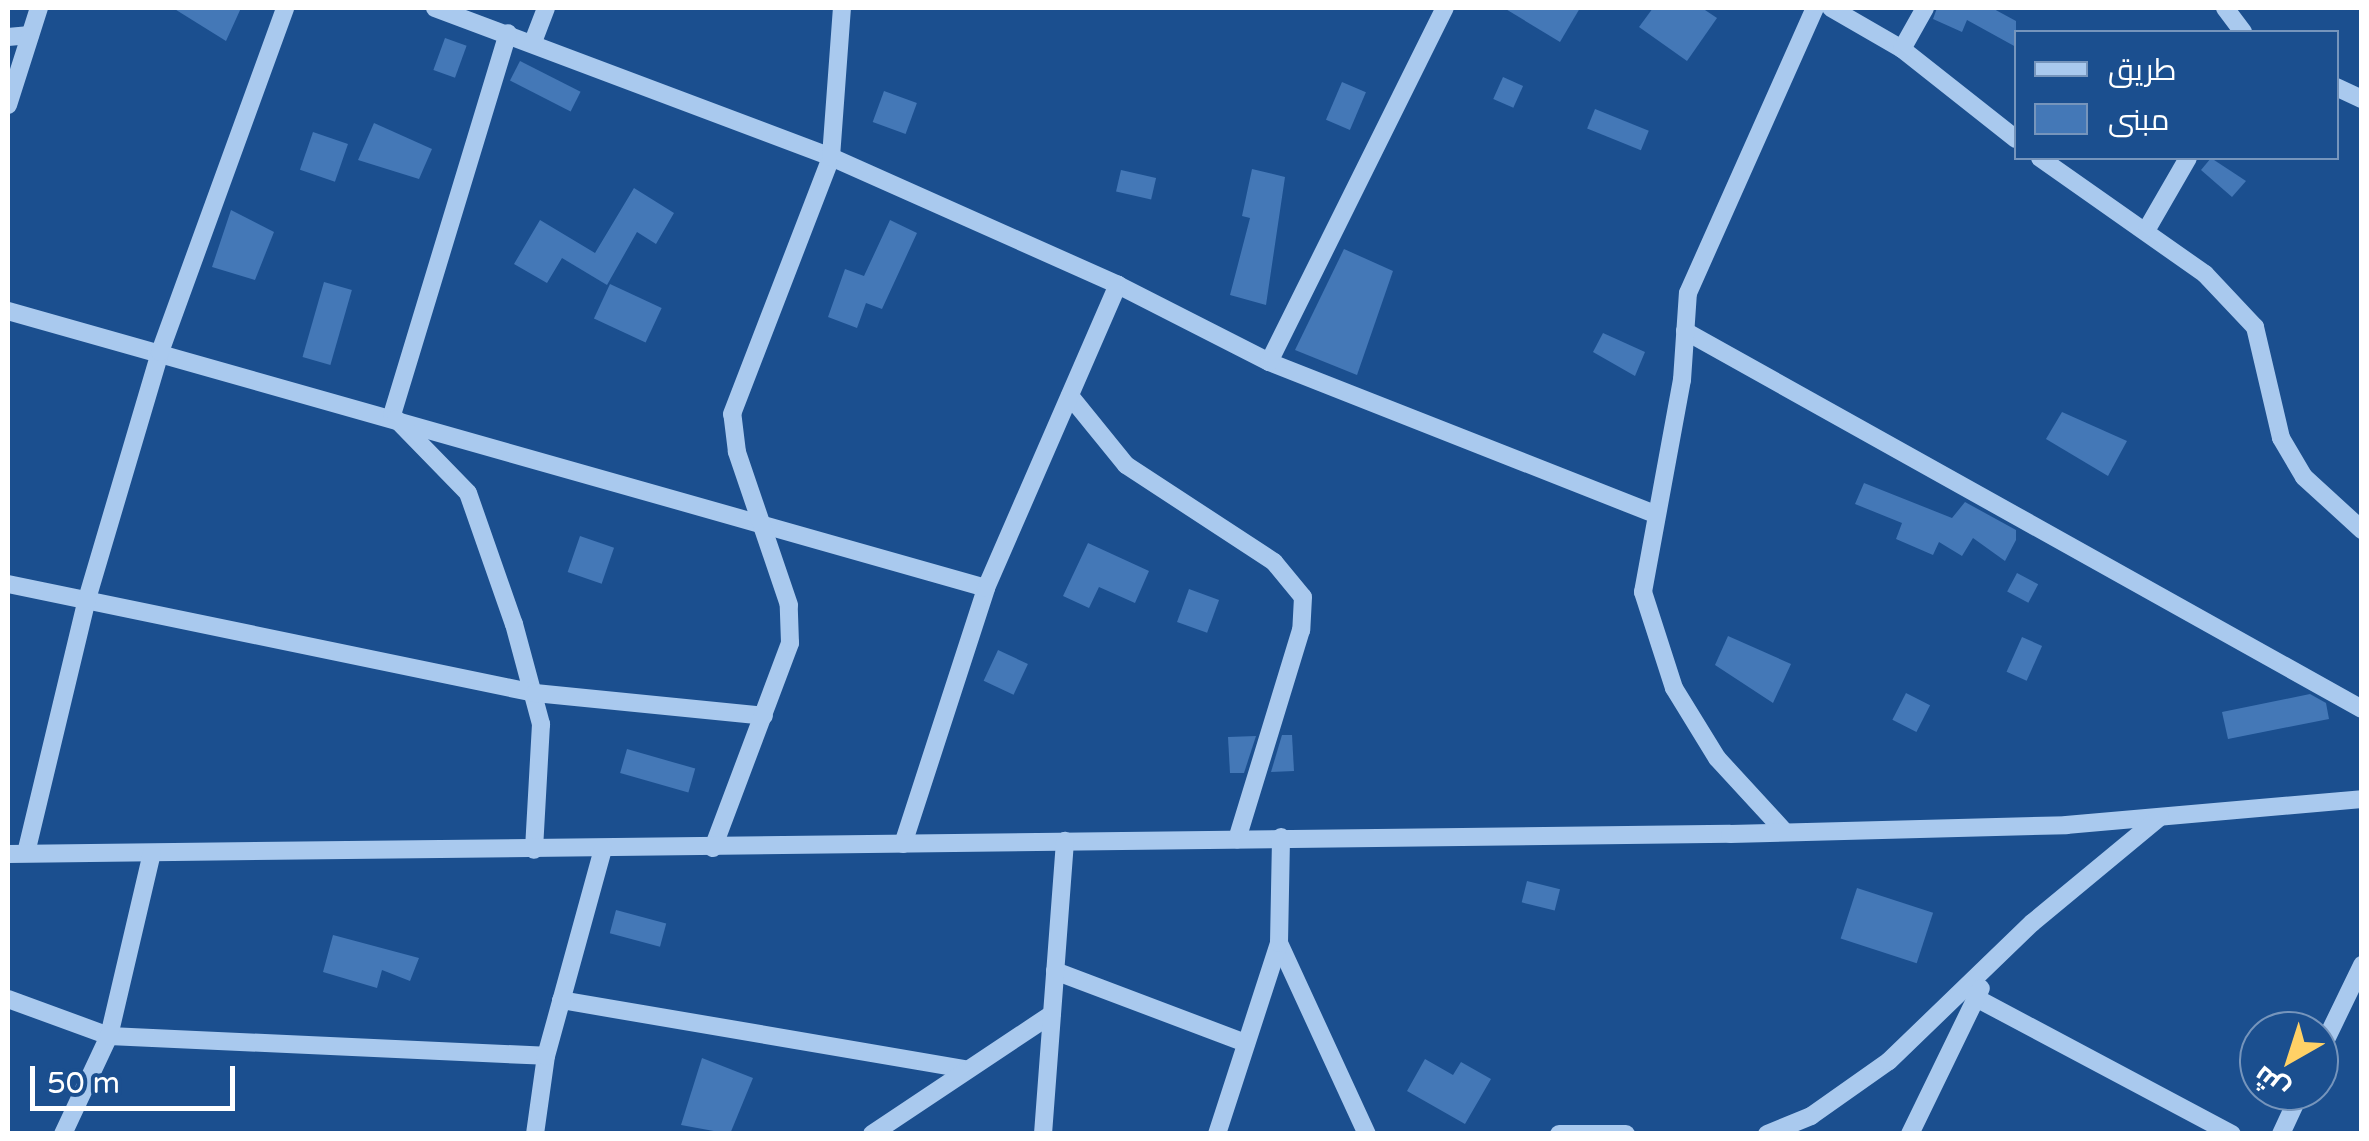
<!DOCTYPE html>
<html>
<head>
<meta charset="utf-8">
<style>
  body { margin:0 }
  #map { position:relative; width:2369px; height:1141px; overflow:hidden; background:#1b4f8f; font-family:"Varela Round",Cairo,sans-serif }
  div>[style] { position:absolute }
  .building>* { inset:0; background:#4478b7; transform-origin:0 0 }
  .minor>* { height:18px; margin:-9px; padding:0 9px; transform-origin:9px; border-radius:9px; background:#a9c9ee }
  span { translate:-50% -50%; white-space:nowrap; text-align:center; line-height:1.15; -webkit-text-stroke:8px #1b4f8f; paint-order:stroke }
  .frame { position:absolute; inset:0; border:10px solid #fff; pointer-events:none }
  .legend { position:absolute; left:2014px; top:30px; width:325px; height:130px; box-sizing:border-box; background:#1b4f8f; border:2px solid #7695bc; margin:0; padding:12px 18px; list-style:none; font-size:30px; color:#fff }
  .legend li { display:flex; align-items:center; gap:20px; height:50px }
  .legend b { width:50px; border:2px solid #7695bc }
  .north { position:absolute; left:2239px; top:1011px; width:100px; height:100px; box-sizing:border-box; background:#1b4f8f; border:2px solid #7695bc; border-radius:50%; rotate:219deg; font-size:28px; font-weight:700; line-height:40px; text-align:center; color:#fff }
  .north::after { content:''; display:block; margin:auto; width:35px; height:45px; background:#ffd166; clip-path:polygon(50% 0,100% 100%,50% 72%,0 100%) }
  .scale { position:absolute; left:30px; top:1066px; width:205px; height:45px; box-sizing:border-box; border:5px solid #fff; border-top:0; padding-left:12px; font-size:30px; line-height:35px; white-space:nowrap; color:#fff; -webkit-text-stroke:8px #1b4f8f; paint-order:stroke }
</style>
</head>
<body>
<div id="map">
  <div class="building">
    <i style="clip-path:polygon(173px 8px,241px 8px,226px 41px)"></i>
    <i style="clip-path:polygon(1504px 8px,1580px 8px,1560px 42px)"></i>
    <i style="clip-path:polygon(1653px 8px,1702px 8px,1717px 18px,1687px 61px,1639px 27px)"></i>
    <i style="clip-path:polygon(1937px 8px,1992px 8px,2016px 21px,2016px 47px,1967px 20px,1962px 32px,1933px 19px)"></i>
    <i style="left:445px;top:38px;width:23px;height:34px;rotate:20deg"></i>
    <i style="left:520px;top:61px;width:68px;height:22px;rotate:27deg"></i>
    <i style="left:1503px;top:77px;width:22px;height:24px;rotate:24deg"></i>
    <i style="left:1342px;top:82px;width:26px;height:41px;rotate:23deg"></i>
    <i style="left:884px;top:91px;width:35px;height:33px;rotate:20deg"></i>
    <i style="left:1595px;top:109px;width:58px;height:21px;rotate:22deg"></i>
    <i style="clip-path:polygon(374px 123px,432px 149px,419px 179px,358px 160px)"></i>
    <i style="left:313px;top:132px;width:37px;height:40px;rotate:19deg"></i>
    <i style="clip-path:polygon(2211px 158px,2246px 181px,2232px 197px,2201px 170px)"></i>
    <i style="clip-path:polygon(1252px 169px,1285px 177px,1266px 305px,1230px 295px,1250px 218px,1242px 216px)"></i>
    <i style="left:1121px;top:170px;width:36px;height:22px;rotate:13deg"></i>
    <i style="clip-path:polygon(634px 188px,674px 213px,656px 244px,637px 232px,607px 285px,562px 258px,547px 283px,514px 264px,540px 220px,595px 253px)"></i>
    <i style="clip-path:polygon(231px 210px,274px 232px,255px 280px,212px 267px)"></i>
    <i style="clip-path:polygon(890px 220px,917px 233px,882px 309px,866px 303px,857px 328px,828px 317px,845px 269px,864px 276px)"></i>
    <i style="clip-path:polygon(1344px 249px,1393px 271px,1357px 375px,1295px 350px)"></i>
    <i style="left:324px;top:282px;width:29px;height:78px;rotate:16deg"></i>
    <i style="left:610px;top:284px;width:57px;height:38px;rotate:25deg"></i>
    <i style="clip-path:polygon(1603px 333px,1645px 352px,1635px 376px,1593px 352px)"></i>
    <i style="clip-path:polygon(2062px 412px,2127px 441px,2108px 476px,2046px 439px)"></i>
    <i style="clip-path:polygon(1864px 483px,1952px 518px,1965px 502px,2016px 530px,2016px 540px,2005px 561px,1973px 538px,1962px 556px,1939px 542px,1933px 555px,1896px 539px,1902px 523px,1855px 504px)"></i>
    <i style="left:580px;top:536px;width:36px;height:38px;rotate:19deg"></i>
    <i style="clip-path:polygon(1088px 543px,1149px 571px,1135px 603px,1099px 587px,1089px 608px,1063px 596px)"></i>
    <i style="left:2017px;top:573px;width:24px;height:21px;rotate:28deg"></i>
    <i style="left:1189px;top:589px;width:32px;height:35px;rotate:20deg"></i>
    <i style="clip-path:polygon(1728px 636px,1791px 664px,1773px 703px,1715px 665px)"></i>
    <i style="left:2022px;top:637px;width:22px;height:38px;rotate:24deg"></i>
    <i style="left:998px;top:650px;width:33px;height:34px;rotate:25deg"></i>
    <i style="left:1906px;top:693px;width:27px;height:30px;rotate:27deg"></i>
    <i style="clip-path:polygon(2310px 694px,2326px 703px,2329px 719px,2228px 739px,2222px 712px)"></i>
    <i style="clip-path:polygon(1282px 735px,1292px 735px,1294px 771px,1271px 772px)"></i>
    <i style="clip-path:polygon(1256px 736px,1244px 773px,1230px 773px,1228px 737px)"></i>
    <i style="left:627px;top:749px;width:71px;height:25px;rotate:16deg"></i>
    <i style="left:1527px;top:881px;width:34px;height:22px;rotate:14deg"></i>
    <i style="left:1857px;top:888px;width:80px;height:53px;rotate:18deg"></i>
    <i style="left:616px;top:910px;width:52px;height:24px;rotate:15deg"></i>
    <i style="clip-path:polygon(333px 935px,419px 958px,410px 981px,382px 970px,377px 988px,323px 972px)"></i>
    <i style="clip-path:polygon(702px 1058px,753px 1078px,730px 1134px,681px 1125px)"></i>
    <i style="clip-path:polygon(1425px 1059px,1453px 1075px,1461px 1062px,1491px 1079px,1465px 1124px,1407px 1091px)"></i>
  </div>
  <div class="minor">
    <i style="left:435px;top:8px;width:423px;rotate:20.6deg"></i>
    <i style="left:831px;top:157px;width:314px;rotate:24deg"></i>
    <i style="left:1118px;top:285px;width:169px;rotate:27deg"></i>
    <i style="left:1269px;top:362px;width:413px;rotate:21.5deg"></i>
    <i style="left:1831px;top:8px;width:82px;rotate:30deg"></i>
    <i style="left:1902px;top:49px;width:145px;rotate:38.3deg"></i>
    <i style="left:2225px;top:8px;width:30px;rotate:53deg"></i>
    <i style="left:8px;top:37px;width:22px;rotate:-5deg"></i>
    <i style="left:533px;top:42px;width:36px;rotate:-69deg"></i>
    <i style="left:1902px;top:49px;width:47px;rotate:-60.7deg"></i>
    <i style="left:2336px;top:87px;width:29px;rotate:25deg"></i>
    <i style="left:8px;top:105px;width:102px;rotate:-72.3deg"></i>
    <i style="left:2040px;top:158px;width:202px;rotate:35.1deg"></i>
    <i style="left:2205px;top:274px;width:73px;rotate:46.7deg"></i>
    <i style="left:2255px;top:327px;width:114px;rotate:76.8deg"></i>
    <i style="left:2281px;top:438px;width:45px;rotate:59.5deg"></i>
    <i style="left:2304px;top:477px;width:79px;rotate:42.4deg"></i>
    <i style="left:2147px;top:229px;width:82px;rotate:-60deg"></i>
    <i style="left:8px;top:311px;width:1016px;rotate:15.81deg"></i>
    <i style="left:1685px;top:331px;width:775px;rotate:29.18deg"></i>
    <i style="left:1269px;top:362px;width:395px;rotate:-63.6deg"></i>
    <i style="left:1070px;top:396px;width:89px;rotate:50.9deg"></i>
    <i style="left:1126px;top:465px;width:177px;rotate:33.2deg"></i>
    <i style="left:1274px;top:562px;width:45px;rotate:50.4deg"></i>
    <i style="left:1303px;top:597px;width:33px;rotate:93deg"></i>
    <i style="left:1301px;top:630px;width:219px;rotate:107deg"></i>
    <i style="left:392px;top:415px;width:399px;rotate:-73.1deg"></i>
    <i style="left:396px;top:419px;width:103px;rotate:45.8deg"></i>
    <i style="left:468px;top:493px;width:139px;rotate:70.7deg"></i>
    <i style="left:514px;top:624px;width:104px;rotate:74.9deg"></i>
    <i style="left:541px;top:724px;width:126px;rotate:93.2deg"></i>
    <i style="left:8px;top:584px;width:538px;rotate:11.69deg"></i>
    <i style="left:535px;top:693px;width:230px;rotate:5.7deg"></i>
    <i style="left:1785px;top:832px;width:100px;rotate:-132.6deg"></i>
    <i style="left:1717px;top:758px;width:82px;rotate:-121.6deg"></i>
    <i style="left:1674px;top:688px;width:101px;rotate:-107.9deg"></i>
    <i style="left:1643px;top:592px;width:216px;rotate:-79.6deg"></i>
    <i style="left:1682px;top:380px;width:87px;rotate:-86.1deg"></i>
    <i style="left:1688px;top:293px;width:312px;rotate:-66deg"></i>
    <i style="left:903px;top:844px;width:269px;rotate:-72deg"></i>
    <i style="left:986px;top:588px;width:331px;rotate:-66.5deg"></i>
    <i style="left:713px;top:848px;width:219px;rotate:-69.4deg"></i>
    <i style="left:790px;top:643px;width:38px;rotate:-92deg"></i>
    <i style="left:789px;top:605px;width:162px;rotate:-108.8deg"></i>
    <i style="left:737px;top:452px;width:38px;rotate:-97deg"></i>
    <i style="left:732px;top:414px;width:275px;rotate:-68.9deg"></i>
    <i style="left:831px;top:157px;width:149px;rotate:-85.8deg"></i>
    <i style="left:26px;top:853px;width:261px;rotate:-76.5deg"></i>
    <i style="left:87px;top:599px;width:258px;rotate:-73.5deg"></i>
    <i style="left:160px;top:352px;width:366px;rotate:-70deg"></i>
    <i style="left:8px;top:854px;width:1722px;rotate:-0.67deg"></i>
    <i style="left:1730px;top:834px;width:336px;rotate:-1.5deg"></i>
    <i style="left:2066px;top:825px;width:297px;rotate:-5deg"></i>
    <i style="left:1279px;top:943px;width:210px;rotate:65.3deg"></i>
    <i style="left:1055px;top:971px;width:204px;rotate:20.7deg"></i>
    <i style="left:1976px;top:998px;width:290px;rotate:28deg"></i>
    <i style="left:8px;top:999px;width:108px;rotate:20.1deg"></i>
    <i style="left:109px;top:1036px;width:437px;rotate:2.6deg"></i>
    <i style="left:561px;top:1000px;width:411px;rotate:9.7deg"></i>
    <i style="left:2319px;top:1054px;width:99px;rotate:-64.2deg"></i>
    <i style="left:63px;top:1134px;width:108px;rotate:-64.9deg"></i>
    <i style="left:109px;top:1036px;width:188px;rotate:-76.8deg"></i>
    <i style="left:535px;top:1134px;width:79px;rotate:-82deg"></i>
    <i style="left:546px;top:1056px;width:215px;rotate:-74.6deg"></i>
    <i style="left:872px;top:1134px;width:216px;rotate:-33.7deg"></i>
    <i style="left:1043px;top:1134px;width:294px;rotate:-85.7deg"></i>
    <i style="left:1217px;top:1134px;width:201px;rotate:-72deg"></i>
    <i style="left:1279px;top:943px;width:106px;rotate:-88.9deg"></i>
    <i style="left:1559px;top:1134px;width:67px"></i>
    <i style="left:1767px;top:1134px;width:48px;rotate:-22.2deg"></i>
    <i style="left:1811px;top:1116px;width:95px;rotate:-35.2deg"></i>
    <i style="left:1889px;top:1061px;width:199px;rotate:-44deg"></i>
    <i style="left:2032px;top:923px;width:166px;rotate:-39.6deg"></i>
    <i style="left:1910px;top:1134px;width:162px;rotate:-64.1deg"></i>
    <i style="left:2281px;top:1134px;width:47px;rotate:-65.1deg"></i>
  </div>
  <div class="frame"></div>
  <ul class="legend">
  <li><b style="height:12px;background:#a9c9ee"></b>طريق</li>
  <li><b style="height:28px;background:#4478b7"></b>مبنى</li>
  </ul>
  <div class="north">ش</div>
  <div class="scale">50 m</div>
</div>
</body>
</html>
